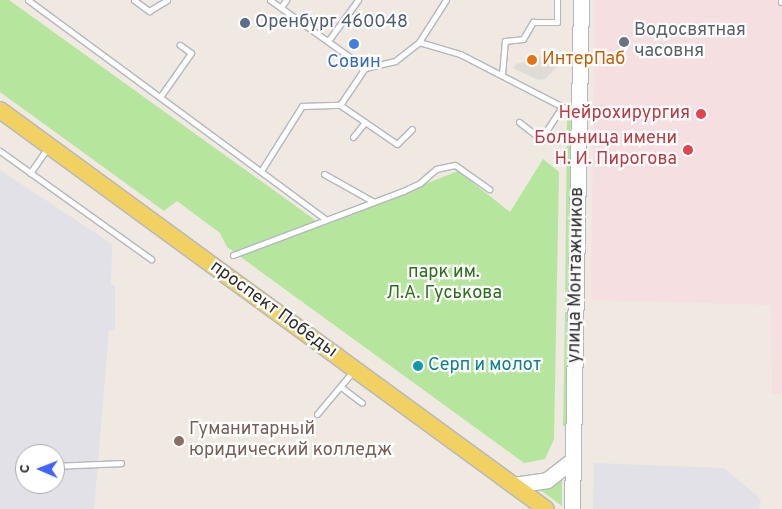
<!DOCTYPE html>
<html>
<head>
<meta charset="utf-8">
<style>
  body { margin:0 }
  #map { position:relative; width:782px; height:509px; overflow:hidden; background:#efe9e1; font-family:Overpass,sans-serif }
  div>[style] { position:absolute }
  .industrial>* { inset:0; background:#e3e1e8 }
  .medical>* { inset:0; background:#f5dfe0 }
  .green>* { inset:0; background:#b6e59e; transform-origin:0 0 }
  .plaza>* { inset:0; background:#dfdcd8 }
  .roads { filter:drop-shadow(1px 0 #b4b7c1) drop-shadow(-1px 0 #b4b7c1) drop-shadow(0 1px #b4b7c1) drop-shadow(0 -1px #b4b7c1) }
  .service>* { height:5px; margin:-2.5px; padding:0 2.5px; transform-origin:2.5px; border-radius:2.5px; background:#fff }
  .secondary>* { height:15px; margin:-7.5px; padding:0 7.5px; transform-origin:7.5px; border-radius:7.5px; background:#fff }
  .primary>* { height:16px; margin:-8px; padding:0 8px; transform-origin:8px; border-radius:8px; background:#f2d163 }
  .dots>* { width:14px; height:14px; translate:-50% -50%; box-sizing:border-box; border:2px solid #fff; border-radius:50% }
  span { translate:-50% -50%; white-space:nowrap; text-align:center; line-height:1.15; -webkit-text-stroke:4.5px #fff; paint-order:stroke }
  .service-label { font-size:18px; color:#4e5e75 }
  .left { translate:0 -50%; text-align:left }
  .worship-label { font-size:18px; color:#5b616d }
  .food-label { font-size:18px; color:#c56008 }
  .shop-label { font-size:18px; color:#366cbe }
  .health-label { font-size:18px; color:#be3a42 }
  .right { translate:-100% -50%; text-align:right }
  .park-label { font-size:18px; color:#2c6e1b }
  .street-label { font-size:18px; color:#2e2e2e }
  .culture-label { font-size:18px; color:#0d838f }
  .education-label { font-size:18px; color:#785e54 }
  .north { position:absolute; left:15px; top:444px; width:50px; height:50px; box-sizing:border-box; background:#fff; border:1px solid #ababab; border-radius:50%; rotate:271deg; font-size:14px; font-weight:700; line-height:20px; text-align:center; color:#2e2e2e }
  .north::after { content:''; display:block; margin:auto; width:18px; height:22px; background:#4264fb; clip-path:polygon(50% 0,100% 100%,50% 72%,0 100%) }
</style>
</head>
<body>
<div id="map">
  <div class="industrial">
    <i style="clip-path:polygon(evenodd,0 170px,112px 244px,111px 285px,115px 285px,115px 330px,109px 330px,94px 509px,0 509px,0 170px,25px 454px,55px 454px,55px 484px,25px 484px,25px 454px)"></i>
    <i style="clip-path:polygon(594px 463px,724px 468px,761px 499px,759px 509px,593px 509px)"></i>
  </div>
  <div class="medical">
    <i style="clip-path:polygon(595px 0,782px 0,782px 394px,772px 394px,771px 305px,591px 300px)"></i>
  </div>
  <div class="green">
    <i style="clip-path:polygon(0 0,9px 0,322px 225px,458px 171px,510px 212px,543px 159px,559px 172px,554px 439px,545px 459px,524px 463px,227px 247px,220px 233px,177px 201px,164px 211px,0 92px)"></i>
    <i style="clip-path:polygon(567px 119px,572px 121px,569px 306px,565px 308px)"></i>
    <i style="left:569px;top:312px;width:114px;height:4px;rotate:91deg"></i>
    <i style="clip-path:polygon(562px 479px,562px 506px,539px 489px)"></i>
  </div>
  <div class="plaza">
    <i style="clip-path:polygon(539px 56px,559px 65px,545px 79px,538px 80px,513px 68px,516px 64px,528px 61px,538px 66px)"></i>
  </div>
  <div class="roads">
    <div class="service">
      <i style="left:28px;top:0;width:370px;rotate:36.4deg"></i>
      <i style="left:134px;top:0;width:19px;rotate:36deg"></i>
      <i style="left:149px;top:11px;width:21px;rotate:-31deg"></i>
      <i style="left:270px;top:0;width:117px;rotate:35.6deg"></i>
      <i style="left:781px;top:2px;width:2px;rotate:-90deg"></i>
      <i style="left:281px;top:7px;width:9px;rotate:-54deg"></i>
      <i style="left:328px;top:41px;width:51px;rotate:-53.8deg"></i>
      <i style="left:419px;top:42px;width:50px;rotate:-57.3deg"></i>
      <i style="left:502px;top:74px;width:33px;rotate:-85deg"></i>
      <i style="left:505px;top:41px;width:18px;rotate:-6deg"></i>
      <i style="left:523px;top:39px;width:20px;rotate:-60deg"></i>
      <i style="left:533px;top:22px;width:24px"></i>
      <i style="left:557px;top:22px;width:22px;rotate:-90deg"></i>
      <i style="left:160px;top:97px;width:54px;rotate:-54.8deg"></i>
      <i style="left:191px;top:53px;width:14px;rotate:-144deg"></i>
      <i style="left:340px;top:105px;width:45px;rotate:-56deg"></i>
      <i style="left:365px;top:68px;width:31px;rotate:-13deg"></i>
      <i style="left:395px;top:61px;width:31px;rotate:-38deg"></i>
      <i style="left:419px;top:42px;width:43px;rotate:16.3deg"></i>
      <i style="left:460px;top:54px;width:131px;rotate:27.3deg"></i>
      <i style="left:519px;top:122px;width:28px;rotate:38deg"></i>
      <i style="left:541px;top:139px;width:38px;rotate:-57deg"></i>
      <i style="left:353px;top:137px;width:19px;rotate:-51deg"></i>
      <i style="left:0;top:151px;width:186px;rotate:35.6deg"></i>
      <i style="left:261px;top:171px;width:77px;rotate:-57.8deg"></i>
      <i style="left:302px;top:106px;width:38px;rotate:-2deg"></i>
      <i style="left:340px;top:105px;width:69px;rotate:34.4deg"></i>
      <i style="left:397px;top:144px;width:21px;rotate:-45deg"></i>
      <i style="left:30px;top:173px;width:29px;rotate:-55deg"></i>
      <i style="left:324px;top:174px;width:57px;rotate:29.2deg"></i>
      <i style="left:233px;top:255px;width:182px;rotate:-20.6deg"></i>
      <i style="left:403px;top:191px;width:19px;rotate:-25deg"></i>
      <i style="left:420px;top:183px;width:21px;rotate:-41deg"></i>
      <i style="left:436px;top:169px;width:19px;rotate:-12deg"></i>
      <i style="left:455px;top:165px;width:42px;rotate:35.2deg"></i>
      <i style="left:341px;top:387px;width:26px;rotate:37deg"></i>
      <i style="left:317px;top:414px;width:57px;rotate:-49.9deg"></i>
      <i style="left:55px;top:466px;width:66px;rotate:-2.6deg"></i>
    </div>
    <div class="secondary">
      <i style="left:513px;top:485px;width:34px;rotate:-8deg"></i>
      <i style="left:547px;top:480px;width:33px;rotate:-38deg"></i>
      <i style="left:572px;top:509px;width:509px;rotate:-88.99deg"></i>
    </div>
    <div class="primary">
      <i style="left:0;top:110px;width:676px;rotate:36.16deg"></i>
    </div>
  </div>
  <div class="dots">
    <i style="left:245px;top:23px;background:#5c6f8a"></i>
    <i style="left:624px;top:42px;background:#6b7280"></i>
    <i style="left:354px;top:44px;background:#3f7fe0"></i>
    <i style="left:532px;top:60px;background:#e8710a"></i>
    <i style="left:701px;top:114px;background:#e0444e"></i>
    <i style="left:688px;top:150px;background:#e0444e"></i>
    <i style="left:418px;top:366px;background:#0f9aa8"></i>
    <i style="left:179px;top:441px;background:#8d6e63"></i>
  </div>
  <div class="service-label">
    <span class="left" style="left:255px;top:23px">Оренбург 460048</span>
  </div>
  <div class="worship-label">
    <span class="left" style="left:634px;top:42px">Водосвятная<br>часовня</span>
  </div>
  <div class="food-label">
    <span class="left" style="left:542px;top:60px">ИнтерПаб</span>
  </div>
  <div class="shop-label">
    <span style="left:354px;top:63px">Совин</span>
  </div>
  <div class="health-label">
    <span class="right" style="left:690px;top:114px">Нейрохирургия</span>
    <span class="right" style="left:677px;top:150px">Больница имени<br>Н. И. Пирогова</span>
  </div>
  <div class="park-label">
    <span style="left:444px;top:284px">парк им.<br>Л.А. Гуськова</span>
  </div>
  <div class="street-label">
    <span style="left:577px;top:275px;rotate:-89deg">улица Монтажников</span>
    <span style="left:273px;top:310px;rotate:36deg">проспект Победы</span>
  </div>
  <div class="culture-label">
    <span class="left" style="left:428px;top:366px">Серп и молот</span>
  </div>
  <div class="education-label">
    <span class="left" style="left:189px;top:441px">Гуманитарный<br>юридический колледж</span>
  </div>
  <div class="north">С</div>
</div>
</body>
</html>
